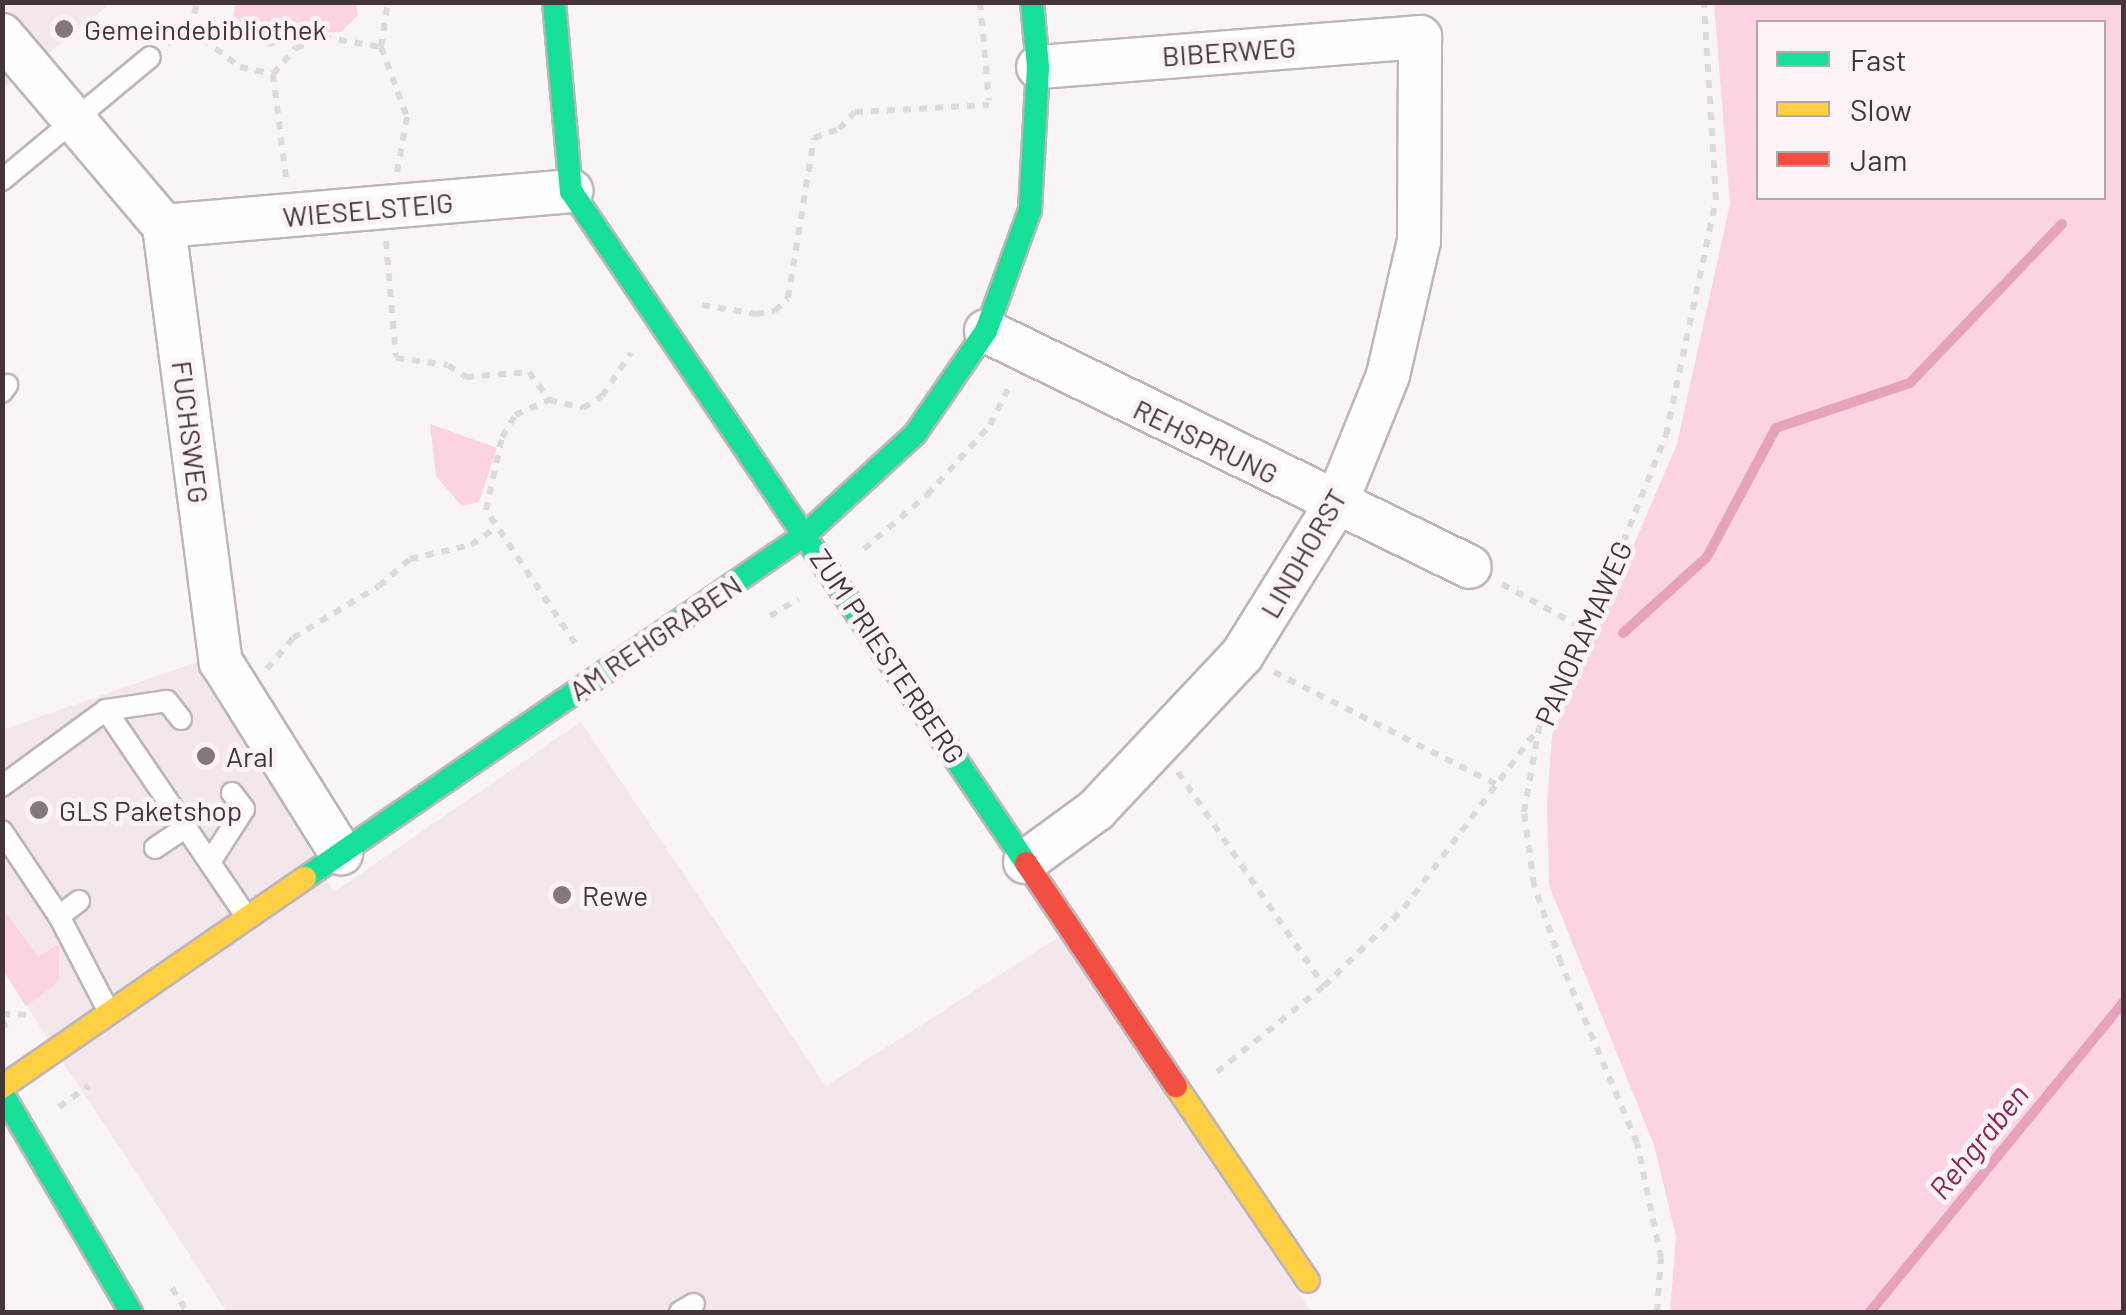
<!DOCTYPE html>
<html>
<head>
<meta charset="utf-8">
<style>
  body { margin:0 }
  #map { position:relative; width:2126px; height:1315px; overflow:hidden; background:#f9f5f7; font-family:Barlow,sans-serif }
  div>[style] { position:absolute }
  .built>* { inset:0; background:#f4e7ec }
  .green>* { inset:0; background:#fbd3e2 }
  .stream>* { height:10px; margin:-5px; padding:0 5px; transform-origin:5px; border-radius:5px; background:#e6a2bd }
  .path>* { height:6px; margin-top:-3px; transform-origin:0; background:repeating-linear-gradient(90deg,#dcdbdb 0 8px,transparent 0 16px) }
  .roads { filter:drop-shadow(2px 0 #beb5b8) drop-shadow(-2px 0 #beb5b8) drop-shadow(0 2px #beb5b8) drop-shadow(0 -2px #beb5b8) }
  .lane>* { height:20px; margin:-10px; padding:0 10px; transform-origin:10px; border-radius:10px; background:#fefefe }
  .street>* { height:42px; margin:-21px; padding:0 21px; transform-origin:21px; border-radius:21px; background:#fefefe }
  .fast>* { height:22px; margin:-11px; padding:0 11px; transform-origin:11px; border-radius:11px; background:#16e098 }
  .slow>* { height:22px; margin:-11px; padding:0 11px; transform-origin:11px; border-radius:11px; background:#ffcf43 }
  .jam>* { height:22px; margin:-11px; padding:0 11px; transform-origin:11px; border-radius:11px; background:#f24e42 }
  .dots>* { width:28px; height:28px; translate:-50% -50%; box-sizing:border-box; border:5px solid #fbf3f6; border-radius:50% }
  span { translate:-50% -50%; white-space:nowrap; text-align:center; line-height:1.15; -webkit-text-stroke:10px #fbf3f6; paint-order:stroke }
  .poi-label { font-size:28px; color:#44353a }
  .left { translate:0 -50%; text-align:left }
  .street-label { font-size:28px; color:#44353a }
  .water-label { font-size:30px; color:#912158; font-style:italic }
  .frame { position:absolute; inset:0; border:5px solid #44353a; pointer-events:none }
  .legend { position:absolute; left:1756px; top:20px; width:350px; height:180px; box-sizing:border-box; background:#fbf3f6; border:2px solid #b2a7ab; margin:0; padding:12px 18px; list-style:none; font-size:30px; color:#44353a }
  .legend li { display:flex; align-items:center; gap:20px; height:50px }
  .legend b { width:50px; border:2px solid #b2a7ab }
</style>
</head>
<body>
<div id="map">
  <div class="built">
    <i style="clip-path:polygon(3px 3px,111px 3px,3px 90px)"></i>
    <i style="clip-path:polygon(200px 661px,334px 892px,581px 722px,826px 1086px,1060px 936px,1311px 1312px,227px 1312px,3px 970px,2px 730px)"></i>
  </div>
  <div class="green">
    <i style="clip-path:polygon(235px 2px,356px 3px,358px 15px,341px 32px,307px 33px,270px 47px,232px 32px)"></i>
    <i style="clip-path:polygon(evenodd,1714px 3px,2123px 3px,2123px 1312px,1670px 1312px,1676px 1236px,1654px 1145px,1549px 885px,1547px 806px,1552px 735px,1677px 444px,1730px 204px,1714px 3px,1758px 22px,2104px 22px,2104px 198px,1758px 198px,1758px 22px)"></i>
    <i style="clip-path:polygon(430px 424px,497px 448px,479px 502px,462px 506px,436px 476px)"></i>
    <i style="clip-path:polygon(2px 907px,38px 957px,59px 944px,59px 982px,26px 1006px,3px 970px)"></i>
  </div>
  <div class="stream">
    <i style="left:1623px;top:633px;width:113px;rotate:-42.1deg"></i>
    <i style="left:1707px;top:557px;width:146px;rotate:-61.9deg"></i>
    <i style="left:1776px;top:428px;width:141px;rotate:-18.6deg"></i>
    <i style="left:1910px;top:383px;width:220px;rotate:-46.3deg"></i>
    <i style="left:1870px;top:1312px;width:401px;rotate:-50.7deg"></i>
  </div>
  <div class="path">
    <i style="left:980px;top:2px;width:99px;rotate:84.8deg"></i>
    <i style="left:190px;top:29px;width:28px;rotate:-75deg"></i>
    <i style="left:168px;top:44px;width:27px;rotate:-34deg"></i>
    <i style="left:190px;top:29px;width:63px;rotate:37.2deg"></i>
    <i style="left:240px;top:67px;width:34px;rotate:12deg"></i>
    <i style="left:273px;top:74px;width:35px;rotate:-49deg"></i>
    <i style="left:296px;top:48px;width:29px;rotate:-22deg"></i>
    <i style="left:323px;top:37px;width:59px;rotate:9.8deg"></i>
    <i style="left:381px;top:47px;width:75px;rotate:69.6deg"></i>
    <i style="left:407px;top:117px;width:56px;rotate:100.3deg"></i>
    <i style="left:381px;top:47px;width:46px;rotate:-81.2deg"></i>
    <i style="left:273px;top:74px;width:106px;rotate:82.9deg"></i>
    <i style="left:386px;top:241px;width:117px;rotate:85.1deg"></i>
    <i style="left:396px;top:358px;width:52px;rotate:7.7deg"></i>
    <i style="left:448px;top:365px;width:22px;rotate:34deg"></i>
    <i style="left:466px;top:377px;width:63px;rotate:-4.5deg"></i>
    <i style="left:529px;top:372px;width:34px;rotate:54deg"></i>
    <i style="left:702px;top:305px;width:55px;rotate:9.5deg"></i>
    <i style="left:756px;top:314px;width:19px;rotate:-9deg"></i>
    <i style="left:775px;top:311px;width:18px;rotate:-45deg"></i>
    <i style="left:788px;top:298px;width:162px;rotate:-80.8deg"></i>
    <i style="left:814px;top:138px;width:27px;rotate:-20deg"></i>
    <i style="left:839px;top:129px;width:23px;rotate:-47deg"></i>
    <i style="left:855px;top:112px;width:134px;rotate:-3deg"></i>
    <i style="left:864px;top:549px;width:83px;rotate:-40.6deg"></i>
    <i style="left:927px;top:495px;width:94px;rotate:-48deg"></i>
    <i style="left:990px;top:425px;width:45px;rotate:-63.4deg"></i>
    <i style="left:1502px;top:584px;width:98px;rotate:28.7deg"></i>
    <i style="left:770px;top:616px;width:33px;rotate:-31deg"></i>
    <i style="left:575px;top:643px;width:160px;rotate:-123.8deg"></i>
    <i style="left:486px;top:510px;width:75px;rotate:-77.6deg"></i>
    <i style="left:502px;top:437px;width:26px;rotate:-59deg"></i>
    <i style="left:515px;top:415px;width:37px;rotate:-24deg"></i>
    <i style="left:549px;top:400px;width:35px;rotate:13deg"></i>
    <i style="left:583px;top:408px;width:22px;rotate:-32deg"></i>
    <i style="left:602px;top:396px;width:52px;rotate:-56deg"></i>
    <i style="left:267px;top:669px;width:40px;rotate:-50deg"></i>
    <i style="left:293px;top:638px;width:100px;rotate:-31.2deg"></i>
    <i style="left:379px;top:586px;width:41px;rotate:-41.1deg"></i>
    <i style="left:410px;top:559px;width:63px;rotate:-12.9deg"></i>
    <i style="left:471px;top:545px;width:29px;rotate:-35deg"></i>
    <i style="left:1274px;top:672px;width:253px;rotate:26.8deg"></i>
    <i style="left:1178px;top:772px;width:259px;rotate:55.7deg"></i>
    <i style="left:2px;top:1014px;width:25px;rotate:2deg"></i>
    <i style="left:2px;top:1021px;width:14px;rotate:56deg"></i>
    <i style="left:1217px;top:1072px;width:137px;rotate:-38.8deg"></i>
    <i style="left:1324px;top:986px;width:112px;rotate:-44.3deg"></i>
    <i style="left:1404px;top:908px;width:219px;rotate:-53.2deg"></i>
    <i style="left:59px;top:1107px;width:37px;rotate:-36deg"></i>
    <i style="left:172px;top:1288px;width:28px;rotate:58deg"></i>
    <i style="left:1657px;top:1312px;width:54px;rotate:-85.8deg"></i>
    <i style="left:1661px;top:1258px;width:117px;rotate:-101.8deg"></i>
    <i style="left:1637px;top:1143px;width:195px;rotate:-112.9deg"></i>
    <i style="left:1561px;top:963px;width:83px;rotate:-109.1deg"></i>
    <i style="left:1534px;top:885px;width:74px;rotate:-97.8deg"></i>
    <i style="left:1524px;top:812px;width:85px;rotate:-79.9deg"></i>
    <i style="left:1539px;top:728px;width:109px;rotate:-63.2deg"></i>
    <i style="left:1588px;top:631px;width:211px;rotate:-68.3deg"></i>
    <i style="left:1666px;top:435px;width:240px;rotate:-78deg"></i>
    <i style="left:1716px;top:200px;width:198px;rotate:-93.5deg"></i>
  </div>
  <div class="roads">
    <div class="lane">
      <i style="left:2px;top:180px;width:192px;rotate:-39.7deg"></i>
      <i style="left:2px;top:392px;width:9px;rotate:-54deg"></i>
      <i style="left:181px;top:719px;width:23px;rotate:-128deg"></i>
      <i style="left:167px;top:701px;width:62px;rotate:171.6deg"></i>
      <i style="left:106px;top:710px;width:249px;rotate:55.8deg"></i>
      <i style="left:2px;top:786px;width:129px;rotate:-36.2deg"></i>
      <i style="left:2px;top:831px;width:102px;rotate:56.2deg"></i>
      <i style="left:155px;top:848px;width:37px;rotate:-34deg"></i>
      <i style="left:210px;top:862px;width:63px;rotate:-57.3deg"></i>
      <i style="left:244px;top:809px;width:20px;rotate:-127deg"></i>
      <i style="left:79px;top:901px;width:25px;rotate:143deg"></i>
      <i style="left:59px;top:916px;width:108px;rotate:62.5deg"></i>
      <i style="left:680px;top:1312px;width:16px;rotate:-30deg"></i>
    </div>
    <div class="street">
      <i style="left:2px;top:35px;width:250px;rotate:49.7deg"></i>
      <i style="left:164px;top:226px;width:440px;rotate:82.6deg"></i>
      <i style="left:221px;top:662px;width:226px;rotate:57.9deg"></i>
      <i style="left:164px;top:226px;width:409px;rotate:-4.9deg"></i>
      <i style="left:986px;top:331px;width:538px;rotate:25.99deg"></i>
      <i style="left:1025px;top:862px;width:88px;rotate:-36.2deg"></i>
      <i style="left:1096px;top:810px;width:213px;rotate:-46.7deg"></i>
      <i style="left:1242px;top:655px;width:178px;rotate:-58.1deg"></i>
      <i style="left:1336px;top:504px;width:139px;rotate:-68deg"></i>
      <i style="left:1388px;top:375px;width:138px;rotate:-77deg"></i>
      <i style="left:1419px;top:241px;width:204px;rotate:-89.7deg"></i>
      <i style="left:1420px;top:37px;width:383px;rotate:175.5deg"></i>
    </div>
    <div class="fast">
      <i style="left:554px;top:2px;width:190px;rotate:84.9deg"></i>
      <i style="left:571px;top:191px;width:812px;rotate:55.9deg"></i>
      <i style="left:305px;top:878px;width:609px;rotate:-34.5deg"></i>
      <i style="left:807px;top:533px;width:147px;rotate:-42.5deg"></i>
      <i style="left:915px;top:434px;width:125px;rotate:-55.4deg"></i>
      <i style="left:986px;top:331px;width:129px;rotate:-70deg"></i>
      <i style="left:1030px;top:210px;width:143px;rotate:-86.8deg"></i>
      <i style="left:1038px;top:67px;width:65px;rotate:-95.3deg"></i>
      <i style="left:2px;top:1093px;width:254px;rotate:59.5deg"></i>
    </div>
    <div class="slow">
      <i style="left:1176px;top:1086px;width:235px;rotate:55.9deg"></i>
      <i style="left:2px;top:1087px;width:368px;rotate:-34.6deg"></i>
    </div>
    <div class="jam">
      <i style="left:1026px;top:863px;width:269px;rotate:56.1deg"></i>
    </div>
  </div>
  <div class="dots">
    <i style="left:64px;top:29px;background:#83787c"></i>
    <i style="left:206px;top:756px;background:#83787c"></i>
    <i style="left:39px;top:810px;background:#83787c"></i>
    <i style="left:562px;top:895px;background:#83787c"></i>
  </div>
  <div class="poi-label">
    <span class="left" style="left:84px;top:29px">Gemeindebibliothek</span>
    <span class="left" style="left:226px;top:756px">Aral</span>
    <span class="left" style="left:59px;top:810px">GLS Paketshop</span>
    <span class="left" style="left:582px;top:895px">Rewe</span>
  </div>
  <div class="street-label">
    <span style="left:1229px;top:51px;rotate:-4deg">BIBERWEG</span>
    <span style="left:368px;top:209px;rotate:-5deg">WIESELSTEIG</span>
    <span style="left:191px;top:432px;rotate:83deg">FUCHSWEG</span>
    <span style="left:1206px;top:441px;rotate:26deg">REHSPRUNG</span>
    <span style="left:1303px;top:553px;rotate:-60deg">LINDHORST</span>
    <span style="left:1583px;top:633px;rotate:-66deg">PANORAMAWEG</span>
    <span style="left:655px;top:637px;rotate:-34deg">AM REHGRABEN</span>
    <span style="left:888px;top:656px;rotate:56deg">ZUM PRIESTERBERG</span>
  </div>
  <div class="water-label">
    <span style="left:1978px;top:1141px;rotate:-51deg">Rehgraben</span>
  </div>
  <div class="frame"></div>
  <ul class="legend">
  <li><b style="height:12px;background:#16e098"></b>Fast</li>
  <li><b style="height:12px;background:#ffcf43"></b>Slow</li>
  <li><b style="height:12px;background:#f24e42"></b>Jam</li>
  </ul>
</div>
</body>
</html>
